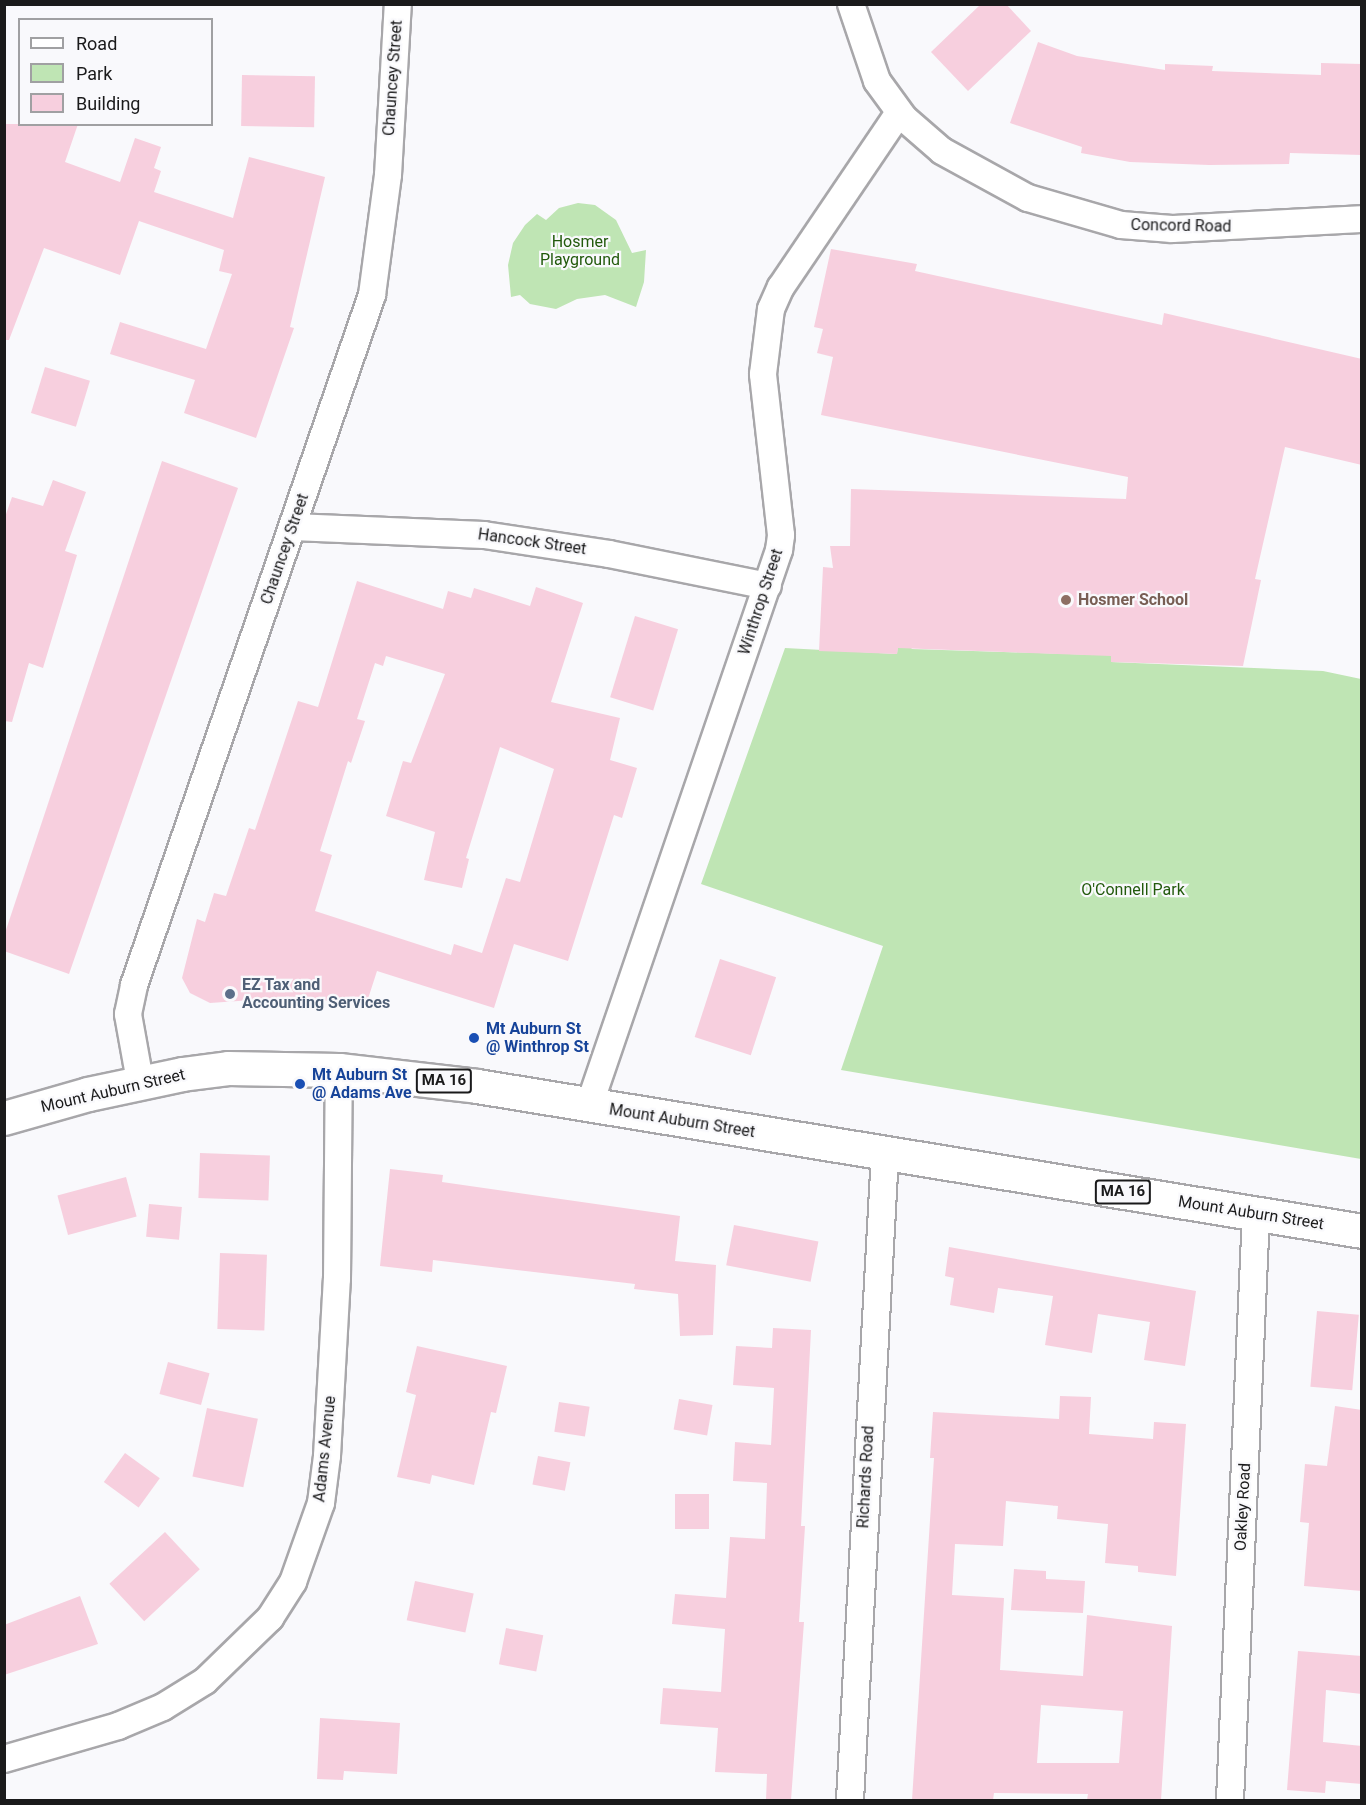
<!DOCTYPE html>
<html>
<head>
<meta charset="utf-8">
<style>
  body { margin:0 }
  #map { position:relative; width:1366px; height:1805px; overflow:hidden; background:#f9f9fc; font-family:Roboto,sans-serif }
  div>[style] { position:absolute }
  .green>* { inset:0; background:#bfe5b4 }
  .building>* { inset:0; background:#f7cfde; transform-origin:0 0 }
  .roads { filter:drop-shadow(2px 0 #a8a7aa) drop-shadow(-2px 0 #a8a7aa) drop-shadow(0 2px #a8a7aa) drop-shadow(0 -2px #a8a7aa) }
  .minor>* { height:26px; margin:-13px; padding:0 13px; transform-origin:13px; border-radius:13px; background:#fff }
  .primary>* { height:33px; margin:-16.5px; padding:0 16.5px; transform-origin:16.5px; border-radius:16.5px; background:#fff }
  .dots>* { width:16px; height:16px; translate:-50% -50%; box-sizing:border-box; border:3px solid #f9f9fc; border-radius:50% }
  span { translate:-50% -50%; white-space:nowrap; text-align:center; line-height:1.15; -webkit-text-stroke:4.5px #f9f9fc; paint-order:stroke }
  .shield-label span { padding:2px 4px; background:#f9f9fc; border:2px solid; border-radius:4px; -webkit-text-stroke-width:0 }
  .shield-label { font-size:15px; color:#1a1a1b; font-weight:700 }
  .street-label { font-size:16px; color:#1a1a1b }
  .park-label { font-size:16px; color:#225a0c }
  .education-label { font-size:16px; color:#785e54; font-weight:700 }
  .left { translate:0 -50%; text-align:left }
  .service-label { font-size:16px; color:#4e5e75; font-weight:700 }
  .transit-label { font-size:16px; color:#164399; font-weight:700 }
  .frame { position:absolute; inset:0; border:6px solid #1a1a1b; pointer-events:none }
  .legend { position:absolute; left:18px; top:18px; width:195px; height:108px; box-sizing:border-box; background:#f9f9fc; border:2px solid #a0a0a2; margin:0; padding:8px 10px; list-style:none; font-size:18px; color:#1a1a1b }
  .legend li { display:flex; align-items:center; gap:12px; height:30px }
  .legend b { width:30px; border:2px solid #a0a0a2 }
</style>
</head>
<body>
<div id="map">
  <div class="green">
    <i style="clip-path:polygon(578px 203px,595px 205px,616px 220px,632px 253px,646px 250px,644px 282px,636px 307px,605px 295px,577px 299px,556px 309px,530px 304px,520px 295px,511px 297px,508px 265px,513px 243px,525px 225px,537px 214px,546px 220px,559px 208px)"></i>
    <i style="clip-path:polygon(899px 633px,912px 649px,1099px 655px,1112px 647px,1111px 662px,1323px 671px,1361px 679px,1361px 1159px,841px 1070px,883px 946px,701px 884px,785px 648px,897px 654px)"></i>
  </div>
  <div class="building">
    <i style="clip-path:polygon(981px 4px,1006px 4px,1031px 31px,968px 91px,931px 52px)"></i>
    <i style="clip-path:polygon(1038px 42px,1077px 56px,1165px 70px,1165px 64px,1213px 66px,1212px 71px,1321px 75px,1321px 63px,1362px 64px,1362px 155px,1290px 153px,1289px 164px,1209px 165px,1130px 162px,1081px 153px,1082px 147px,1010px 123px)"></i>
    <i style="left:242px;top:75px;width:73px;height:51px;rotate:1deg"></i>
    <i style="clip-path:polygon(4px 124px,78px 124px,65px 162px,120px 182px,135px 138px,161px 147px,154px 168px,161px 171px,154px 192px,233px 218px,249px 157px,325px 177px,290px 327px,294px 328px,256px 438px,184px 413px,195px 380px,110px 354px,120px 322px,206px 349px,232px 274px,219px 271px,224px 250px,139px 221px,120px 275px,44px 248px,9px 340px,4px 340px)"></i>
    <i style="clip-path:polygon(831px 249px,917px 264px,915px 271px,1162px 325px,1164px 313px,1362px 359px,1362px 465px,1285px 447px,1255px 579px,1261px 580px,1243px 666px,1111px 662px,1111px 656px,898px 648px,897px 654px,819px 651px,823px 567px,833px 568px,830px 546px,850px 546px,851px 489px,1126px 499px,1128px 477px,821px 415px,833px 357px,817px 353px,823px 329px,814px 327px)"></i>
    <i style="left:45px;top:367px;width:47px;height:48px;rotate:17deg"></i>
    <i style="clip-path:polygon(162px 461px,238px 488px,69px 974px,4px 951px,5px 933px)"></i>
    <i style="clip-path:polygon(53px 480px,86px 492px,65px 551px,77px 555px,43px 668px,29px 663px,12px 722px,4px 721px,4px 520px,12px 497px,43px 506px)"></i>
    <i style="clip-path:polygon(evenodd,357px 581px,443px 609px,448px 591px,471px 598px,474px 588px,530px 606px,536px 587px,583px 603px,551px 702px,620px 718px,610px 760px,637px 768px,622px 818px,614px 815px,568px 961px,514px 944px,494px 1008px,377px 971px,366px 1005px,294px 997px,210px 1003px,190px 993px,182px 978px,197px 919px,205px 922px,214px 893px,226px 896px,249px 828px,255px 830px,298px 701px,318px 707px,357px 581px,386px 656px,445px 674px,411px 763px,403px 761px,386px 816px,435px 832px,424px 880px,462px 888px,469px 859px,466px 858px,500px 747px,554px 769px,520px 882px,506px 878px,482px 953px,454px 944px,451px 955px,315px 911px,332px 855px,320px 851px,348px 761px,351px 763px,365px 721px,357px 719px,375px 663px,383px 666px,386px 656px)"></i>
    <i style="left:635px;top:616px;width:45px;height:85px;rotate:17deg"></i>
    <i style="left:720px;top:959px;width:59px;height:82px;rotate:18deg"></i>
    <i style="left:200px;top:1153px;width:70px;height:45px;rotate:2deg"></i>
    <i style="clip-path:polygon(390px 1169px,443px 1175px,442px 1182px,680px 1216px,675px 1261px,716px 1265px,713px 1335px,680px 1336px,678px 1294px,634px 1289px,635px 1284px,433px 1260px,432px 1272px,380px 1266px)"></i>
    <i style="left:126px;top:1177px;width:41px;height:71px;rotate:75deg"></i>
    <i style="left:149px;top:1204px;width:33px;height:33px;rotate:5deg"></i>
    <i style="left:734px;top:1225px;width:86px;height:41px;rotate:11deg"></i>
    <i style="clip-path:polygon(949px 1247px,1196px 1291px,1185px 1366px,1144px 1360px,1150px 1322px,1098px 1314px,1092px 1353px,1045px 1345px,1053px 1296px,998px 1288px,994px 1313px,950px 1305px,954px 1278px,945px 1276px)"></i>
    <i style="left:220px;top:1253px;width:47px;height:76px;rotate:2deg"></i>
    <i style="left:1317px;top:1311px;width:42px;height:76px;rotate:5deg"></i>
    <i style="clip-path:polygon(773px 1328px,811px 1330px,801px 1526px,805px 1526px,799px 1622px,804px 1622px,791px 1800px,766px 1800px,767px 1774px,715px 1772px,718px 1728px,660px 1724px,663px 1688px,721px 1692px,725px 1629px,672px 1624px,675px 1594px,726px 1598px,730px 1537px,765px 1539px,767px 1483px,733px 1481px,735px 1442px,771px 1445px,774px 1388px,733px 1385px,736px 1346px,772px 1348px)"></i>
    <i style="clip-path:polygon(417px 1346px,507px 1366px,496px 1413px,491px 1412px,474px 1485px,432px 1475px,430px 1484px,397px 1477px,416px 1395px,406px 1392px)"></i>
    <i style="left:168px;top:1362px;width:43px;height:33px;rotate:15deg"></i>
    <i style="clip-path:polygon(evenodd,1060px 1396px,1091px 1397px,1089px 1434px,1153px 1439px,1154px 1422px,1186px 1424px,1176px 1576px,1138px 1572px,1138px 1566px,1105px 1563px,1108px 1524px,1057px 1519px,1058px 1506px,1006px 1501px,1003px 1546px,955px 1544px,952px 1595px,1004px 1598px,1000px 1670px,1083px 1676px,1087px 1615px,1172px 1626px,1161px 1800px,1087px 1800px,1088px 1794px,994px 1793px,993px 1800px,912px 1800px,934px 1458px,930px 1458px,933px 1412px,1059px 1419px,1060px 1396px,1041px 1705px,1123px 1711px,1119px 1763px,1037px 1763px,1041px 1705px)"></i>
    <i style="left:679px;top:1399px;width:34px;height:31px;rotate:10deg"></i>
    <i style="left:559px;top:1402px;width:31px;height:30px;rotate:9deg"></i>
    <i style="clip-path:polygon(1335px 1406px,1362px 1410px,1362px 1591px,1304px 1586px,1309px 1523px,1300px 1522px,1305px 1464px,1327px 1466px)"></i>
    <i style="left:207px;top:1408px;width:52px;height:70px;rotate:12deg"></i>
    <i style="left:125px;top:1453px;width:43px;height:36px;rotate:36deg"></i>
    <i style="left:538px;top:1456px;width:33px;height:29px;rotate:11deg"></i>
    <i style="left:675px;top:1494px;width:34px;height:35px"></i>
    <i style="left:165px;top:1532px;width:51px;height:76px;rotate:47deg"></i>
    <i style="clip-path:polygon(1014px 1569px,1046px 1571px,1046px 1579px,1085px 1581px,1083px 1613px,1011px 1610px)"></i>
    <i style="left:415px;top:1581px;width:60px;height:40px;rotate:12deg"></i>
    <i style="clip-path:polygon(80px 1596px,98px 1644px,4px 1675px,4px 1625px)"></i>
    <i style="left:506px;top:1628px;width:38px;height:37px;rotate:11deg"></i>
    <i style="clip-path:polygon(1298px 1651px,1362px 1656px,1362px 1694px,1326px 1690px,1323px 1742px,1362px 1746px,1362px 1784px,1326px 1781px,1325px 1793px,1287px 1790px)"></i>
    <i style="clip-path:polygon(320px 1718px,400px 1723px,397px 1774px,344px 1771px,343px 1780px,317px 1779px)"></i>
  </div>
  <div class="roads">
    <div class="minor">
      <i style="left:851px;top:4px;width:81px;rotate:71.3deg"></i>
      <i style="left:877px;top:81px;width:46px;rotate:53.9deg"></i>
      <i style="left:904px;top:118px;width:50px;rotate:41deg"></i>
      <i style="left:942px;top:151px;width:98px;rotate:28.7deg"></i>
      <i style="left:1028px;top:198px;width:97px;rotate:16.2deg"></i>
      <i style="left:1121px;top:225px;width:51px;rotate:4.5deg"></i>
      <i style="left:1172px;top:229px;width:190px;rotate:-3deg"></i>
      <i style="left:293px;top:527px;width:191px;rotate:2.4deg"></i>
      <i style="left:484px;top:535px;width:126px;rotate:8.6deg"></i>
      <i style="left:609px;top:554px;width:162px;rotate:11.4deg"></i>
      <i style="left:140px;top:1081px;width:68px;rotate:-100.2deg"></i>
      <i style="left:128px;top:1014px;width:30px;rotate:-78deg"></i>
      <i style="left:134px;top:985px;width:730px;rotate:-70.97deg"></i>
      <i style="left:372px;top:295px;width:121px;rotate:-82.4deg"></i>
      <i style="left:388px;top:175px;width:171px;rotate:-86.7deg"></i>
      <i style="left:589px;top:1106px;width:588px;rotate:-71.13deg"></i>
      <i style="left:779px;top:550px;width:15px;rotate:-82deg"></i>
      <i style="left:781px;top:535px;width:162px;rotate:-96.4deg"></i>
      <i style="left:763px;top:374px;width:65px;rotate:-83deg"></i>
      <i style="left:771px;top:309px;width:24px;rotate:-66deg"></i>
      <i style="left:781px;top:287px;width:210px;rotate:-55.9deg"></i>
      <i style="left:4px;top:1759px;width:119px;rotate:-16.1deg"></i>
      <i style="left:118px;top:1726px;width:49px;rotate:-22.9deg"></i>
      <i style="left:163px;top:1707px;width:49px;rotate:-31.8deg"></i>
      <i style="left:205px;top:1681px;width:91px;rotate:-44.1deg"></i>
      <i style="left:270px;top:1618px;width:43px;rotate:-57.4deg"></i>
      <i style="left:293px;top:1582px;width:84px;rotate:-70.5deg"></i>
      <i style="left:321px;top:1503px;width:47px;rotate:-82.7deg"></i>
      <i style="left:327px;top:1456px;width:177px;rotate:-86.8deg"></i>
      <i style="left:337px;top:1279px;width:209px;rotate:-89.5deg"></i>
      <i style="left:850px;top:1800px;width:648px;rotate:-86.9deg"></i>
      <i style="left:1230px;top:1800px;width:587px;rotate:-87.46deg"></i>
    </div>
    <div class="primary">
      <i style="left:4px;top:1118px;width:87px;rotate:-15.9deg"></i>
      <i style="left:88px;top:1094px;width:96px;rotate:-12deg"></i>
      <i style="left:182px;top:1074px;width:46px;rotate:-7.4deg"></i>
      <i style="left:228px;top:1068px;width:111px;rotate:1deg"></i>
      <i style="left:339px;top:1070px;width:139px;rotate:6.6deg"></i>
      <i style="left:477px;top:1086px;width:897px;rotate:9.3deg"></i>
    </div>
  </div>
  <div class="dots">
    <i style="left:1066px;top:600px;background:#8d6e63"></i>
    <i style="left:230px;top:994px;background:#5c6f8a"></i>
    <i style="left:474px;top:1038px;background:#1a4fb4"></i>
    <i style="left:300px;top:1084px;background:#1a4fb4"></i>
  </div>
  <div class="shield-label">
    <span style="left:444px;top:1081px">MA 16</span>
    <span style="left:1123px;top:1192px">MA 16</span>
  </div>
  <div class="street-label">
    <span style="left:393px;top:78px;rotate:-86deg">Chauncey Street</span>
    <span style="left:1181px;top:226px;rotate:1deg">Concord Road</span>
    <span style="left:532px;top:542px;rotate:8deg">Hancock Street</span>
    <span style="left:285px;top:549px;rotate:-71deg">Chauncey Street</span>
    <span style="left:761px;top:602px;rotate:-72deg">Winthrop Street</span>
    <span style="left:113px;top:1091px;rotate:-13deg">Mount Auburn Street</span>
    <span style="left:682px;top:1121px;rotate:9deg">Mount Auburn Street</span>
    <span style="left:1251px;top:1213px;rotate:9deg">Mount Auburn Street</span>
    <span style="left:325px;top:1449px;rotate:-84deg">Adams Avenue</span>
    <span style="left:866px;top:1477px;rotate:-87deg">Richards Road</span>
    <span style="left:1243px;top:1507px;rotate:-87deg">Oakley Road</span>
  </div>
  <div class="park-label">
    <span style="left:580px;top:251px">Hosmer<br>Playground</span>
    <span style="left:1133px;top:890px">O'Connell Park</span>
  </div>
  <div class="education-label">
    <span class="left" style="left:1078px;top:600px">Hosmer School</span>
  </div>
  <div class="service-label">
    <span class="left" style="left:242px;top:994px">EZ Tax and<br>Accounting Services</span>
  </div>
  <div class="transit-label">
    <span class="left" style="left:486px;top:1038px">Mt Auburn St<br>@ Winthrop St</span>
    <span class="left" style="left:312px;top:1084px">Mt Auburn St<br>@ Adams Ave</span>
  </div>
  <div class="frame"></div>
  <ul class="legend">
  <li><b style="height:8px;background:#fff"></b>Road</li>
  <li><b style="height:16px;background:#bfe5b4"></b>Park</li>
  <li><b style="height:16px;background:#f7cfde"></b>Building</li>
  </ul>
</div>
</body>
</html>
